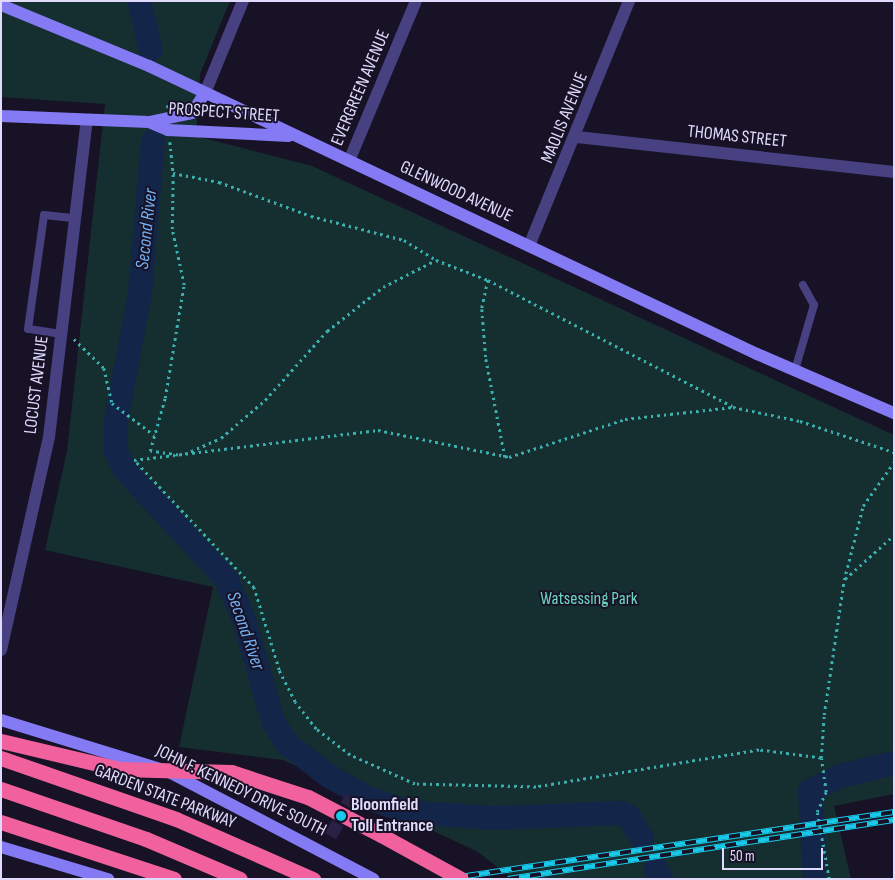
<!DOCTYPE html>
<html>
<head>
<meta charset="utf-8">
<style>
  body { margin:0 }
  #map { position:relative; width:895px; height:880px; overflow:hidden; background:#171226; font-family:"Sofia Sans Condensed",sans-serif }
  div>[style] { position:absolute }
  .green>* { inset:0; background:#152f30 }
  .river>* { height:24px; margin:-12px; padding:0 12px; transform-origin:12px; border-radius:12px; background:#132549 }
  .building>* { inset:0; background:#292045; transform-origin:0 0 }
  .path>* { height:2.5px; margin-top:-1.25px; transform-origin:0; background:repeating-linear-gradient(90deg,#3bafae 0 2.5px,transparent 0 6.5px) }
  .lane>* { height:8px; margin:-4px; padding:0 4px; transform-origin:4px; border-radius:4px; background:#474181 }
  .street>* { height:12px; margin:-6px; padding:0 6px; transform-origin:6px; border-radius:6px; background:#474181 }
  .secondary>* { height:12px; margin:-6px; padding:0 6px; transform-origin:6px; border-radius:6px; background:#847af3 }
  .highway>* { height:15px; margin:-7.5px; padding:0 7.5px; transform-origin:7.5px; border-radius:7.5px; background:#f1619d }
  .rail>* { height:5.5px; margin-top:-2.75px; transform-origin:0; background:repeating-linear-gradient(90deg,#171226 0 11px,#18c9ea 0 22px); box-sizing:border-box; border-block:1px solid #18c9ea }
  .highway-bridge>* { height:15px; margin:-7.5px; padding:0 7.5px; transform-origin:7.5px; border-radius:7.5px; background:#f1619d }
  .dots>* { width:14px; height:14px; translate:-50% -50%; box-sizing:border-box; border:2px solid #171226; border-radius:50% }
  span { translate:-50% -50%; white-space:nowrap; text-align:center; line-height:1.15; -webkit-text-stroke:4px #171226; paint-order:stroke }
  .street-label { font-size:18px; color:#e0dafc }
  .park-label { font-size:18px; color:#6cd6c1 }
  .poi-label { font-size:18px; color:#e0dafc; font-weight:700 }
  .left { translate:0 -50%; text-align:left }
  .water-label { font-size:19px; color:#72b0f2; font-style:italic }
  .frame { position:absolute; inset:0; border:2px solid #e0dafc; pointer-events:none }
  .scale { position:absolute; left:722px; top:848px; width:101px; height:22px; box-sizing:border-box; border:2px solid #e0dafc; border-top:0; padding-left:6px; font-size:15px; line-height:18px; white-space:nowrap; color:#e0dafc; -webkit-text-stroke:4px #171226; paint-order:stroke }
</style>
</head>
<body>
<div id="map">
  <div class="green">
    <i style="clip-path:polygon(1px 1px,230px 1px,200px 74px,196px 136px,312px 166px,894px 435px,894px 794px,834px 806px,851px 879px,513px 879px,478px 852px,283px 760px,179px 747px,213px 587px,45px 550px,67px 451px,105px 104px,1px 97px)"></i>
  </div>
  <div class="river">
    <i style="left:139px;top:1px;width:50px;rotate:76.2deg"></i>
    <i style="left:153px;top:141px;width:152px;rotate:94.9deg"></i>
    <i style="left:140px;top:292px;width:132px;rotate:100.5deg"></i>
    <i style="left:116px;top:422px;width:29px;rotate:90deg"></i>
    <i style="left:116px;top:451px;width:21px;rotate:65deg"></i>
    <i style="left:125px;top:470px;width:149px;rotate:47.2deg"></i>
    <i style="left:226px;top:579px;width:42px;rotate:65.9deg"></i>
    <i style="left:243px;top:617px;width:110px;rotate:73.7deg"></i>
    <i style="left:274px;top:723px;width:25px;rotate:58deg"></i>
    <i style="left:287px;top:744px;width:53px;rotate:37.3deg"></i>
    <i style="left:329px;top:776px;width:45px;rotate:29.4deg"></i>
    <i style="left:368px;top:798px;width:42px;rotate:19.3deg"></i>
    <i style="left:408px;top:812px;width:85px;rotate:4deg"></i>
    <i style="left:493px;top:818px;width:127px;rotate:-2.3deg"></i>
    <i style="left:620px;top:813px;width:10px;rotate:24deg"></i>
    <i style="left:629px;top:817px;width:26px;rotate:59deg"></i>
    <i style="left:656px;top:869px;width:11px;rotate:63deg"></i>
    <i style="left:815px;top:879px;width:88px;rotate:-93.3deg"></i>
    <i style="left:810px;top:791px;width:34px;rotate:-27deg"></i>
    <i style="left:840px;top:776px;width:56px;rotate:-13.5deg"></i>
  </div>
  <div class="building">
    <i style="left:346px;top:793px;width:13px;height:11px;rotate:29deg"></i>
    <i style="left:332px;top:820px;width:13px;height:15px;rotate:29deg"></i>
  </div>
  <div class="path">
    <i style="left:166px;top:107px;width:9px;rotate:-27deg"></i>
    <i style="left:170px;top:142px;width:31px;rotate:84deg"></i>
    <i style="left:488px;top:280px;width:275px;rotate:27.3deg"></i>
    <i style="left:74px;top:339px;width:42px;rotate:44deg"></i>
    <i style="left:104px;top:368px;width:36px;rotate:77deg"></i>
    <i style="left:112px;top:403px;width:53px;rotate:37.3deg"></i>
    <i style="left:185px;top:454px;width:39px;rotate:-24deg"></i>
    <i style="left:221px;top:438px;width:58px;rotate:-40.8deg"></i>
    <i style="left:265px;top:400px;width:93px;rotate:-48.1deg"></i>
    <i style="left:327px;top:331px;width:71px;rotate:-38.2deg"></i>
    <i style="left:383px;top:287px;width:59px;rotate:-27deg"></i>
    <i style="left:436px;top:260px;width:56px;rotate:21deg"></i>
    <i style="left:488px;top:280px;width:30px;rotate:102deg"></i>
    <i style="left:482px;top:309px;width:50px;rotate:85.4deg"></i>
    <i style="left:486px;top:359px;width:100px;rotate:79deg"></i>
    <i style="left:178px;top:455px;width:28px;rotate:-172deg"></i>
    <i style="left:150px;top:451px;width:55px;rotate:-74.2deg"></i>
    <i style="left:165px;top:398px;width:115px;rotate:-80.5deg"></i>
    <i style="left:184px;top:285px;width:57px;rotate:-102.1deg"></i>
    <i style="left:172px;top:229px;width:56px;rotate:-89deg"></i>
    <i style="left:173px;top:173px;width:47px;rotate:11.1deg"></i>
    <i style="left:219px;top:182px;width:98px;rotate:20.3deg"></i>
    <i style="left:311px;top:216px;width:96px;rotate:14.5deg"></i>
    <i style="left:404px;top:240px;width:38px;rotate:32deg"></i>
    <i style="left:845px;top:579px;width:66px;rotate:-41.9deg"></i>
    <i style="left:821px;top:758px;width:63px;rotate:-172.6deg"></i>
    <i style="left:759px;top:750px;width:226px;rotate:170.6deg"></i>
    <i style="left:536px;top:787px;width:121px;rotate:-178.6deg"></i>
    <i style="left:415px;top:784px;width:71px;rotate:-156deg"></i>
    <i style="left:350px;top:755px;width:43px;rotate:-142.6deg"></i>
    <i style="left:316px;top:729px;width:34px;rotate:-128deg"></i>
    <i style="left:295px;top:702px;width:36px;rotate:-117deg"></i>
    <i style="left:279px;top:670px;width:86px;rotate:-107deg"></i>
    <i style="left:254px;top:588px;width:175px;rotate:-133.2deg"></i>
    <i style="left:134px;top:460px;width:246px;rotate:-7deg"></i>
    <i style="left:378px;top:430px;width:134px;rotate:11.6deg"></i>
    <i style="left:509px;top:457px;width:122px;rotate:-18.1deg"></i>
    <i style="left:625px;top:419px;width:109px;rotate:-6.3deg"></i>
    <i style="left:733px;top:407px;width:68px;rotate:11.8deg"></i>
    <i style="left:800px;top:421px;width:99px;rotate:18.3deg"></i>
    <i style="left:829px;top:879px;width:68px;rotate:-100.2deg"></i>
    <i style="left:817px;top:812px;width:22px;rotate:-66deg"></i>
    <i style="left:826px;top:792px;width:34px;rotate:-98deg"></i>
    <i style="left:821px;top:758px;width:43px;rotate:-86deg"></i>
    <i style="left:824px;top:715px;width:136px;rotate:-81.6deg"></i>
    <i style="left:844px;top:580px;width:76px;rotate:-75.6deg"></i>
    <i style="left:863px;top:506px;width:54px;rotate:-54.8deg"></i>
  </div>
  <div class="lane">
    <i style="left:61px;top:334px;width:33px;rotate:-171deg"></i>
    <i style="left:28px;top:329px;width:115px;rotate:-82deg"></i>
    <i style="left:44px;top:215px;width:31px;rotate:6deg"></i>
    <i style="left:795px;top:370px;width:68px;rotate:-73.7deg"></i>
    <i style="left:814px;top:305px;width:23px;rotate:-119deg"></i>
  </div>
  <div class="street">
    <i style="left:205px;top:93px;width:100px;rotate:-67.6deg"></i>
    <i style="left:577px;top:137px;width:319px;rotate:6.3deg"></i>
    <i style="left:349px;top:161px;width:173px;rotate:-67.3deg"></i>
    <i style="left:529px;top:246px;width:265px;rotate:-67.8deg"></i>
    <i style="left:1px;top:650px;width:218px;rotate:-77.3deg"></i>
    <i style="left:49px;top:437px;width:319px;rotate:-83.2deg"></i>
  </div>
  <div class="secondary">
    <i style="left:1px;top:5px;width:160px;rotate:22.4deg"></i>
    <i style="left:149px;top:66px;width:673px;rotate:25.35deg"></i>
    <i style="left:757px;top:354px;width:149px;rotate:23.3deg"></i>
    <i style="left:1px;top:116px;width:148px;rotate:2.3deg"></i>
    <i style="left:149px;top:122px;width:21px;rotate:23deg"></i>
    <i style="left:168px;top:130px;width:121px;rotate:2.8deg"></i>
    <i style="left:149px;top:122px;width:44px;rotate:-11.8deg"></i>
    <i style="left:192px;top:113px;width:24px;rotate:-57deg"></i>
    <i style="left:1px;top:720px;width:174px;rotate:17.1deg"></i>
    <i style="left:167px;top:771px;width:233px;rotate:27.6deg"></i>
    <i style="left:1px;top:847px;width:112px;rotate:16.7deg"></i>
  </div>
  <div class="highway">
    <i style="left:1px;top:741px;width:121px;rotate:13.3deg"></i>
    <i style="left:1px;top:758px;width:185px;rotate:19.2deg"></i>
    <i style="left:176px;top:819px;width:150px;rotate:23.7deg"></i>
    <i style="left:1px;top:789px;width:153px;rotate:19deg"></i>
    <i style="left:146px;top:839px;width:102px;rotate:23.1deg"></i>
    <i style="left:308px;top:797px;width:82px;rotate:27.5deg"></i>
    <i style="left:1px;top:822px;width:182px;rotate:18.2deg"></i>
  </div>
  <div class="rail">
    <i style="left:446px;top:879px;width:453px;rotate:-8.5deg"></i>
    <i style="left:508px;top:879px;width:390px;rotate:-8.7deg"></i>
  </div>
  <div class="highway-bridge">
    <i style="left:119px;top:769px;width:112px;rotate:1.5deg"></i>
    <i style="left:231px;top:772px;width:81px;rotate:18deg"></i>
    <i style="left:381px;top:835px;width:91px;rotate:28.8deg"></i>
  </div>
  <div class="dots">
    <i style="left:341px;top:816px;background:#18c9ea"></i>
  </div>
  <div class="street-label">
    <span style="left:361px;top:88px;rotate:-67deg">EVERGREEN AVENUE</span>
    <span style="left:224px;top:113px;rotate:4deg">PROSPECT STREET</span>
    <span style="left:565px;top:118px;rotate:-68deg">MAOLIS AVENUE</span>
    <span style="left:737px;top:137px;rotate:6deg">THOMAS STREET</span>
    <span style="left:456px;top:192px;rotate:25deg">GLENWOOD AVENUE</span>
    <span style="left:37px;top:385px;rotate:-83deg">LOCUST AVENUE</span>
    <span style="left:241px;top:791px;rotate:26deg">JOHN F. KENNEDY DRIVE SOUTH</span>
    <span style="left:165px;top:797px;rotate:21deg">GARDEN STATE PARKWAY</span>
  </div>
  <div class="park-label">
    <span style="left:589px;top:599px">Watsessing Park</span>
  </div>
  <div class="poi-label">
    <span class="left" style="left:351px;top:816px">Bloomfield<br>Toll Entrance</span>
  </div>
  <div class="water-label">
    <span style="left:147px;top:229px;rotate:-84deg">Second River</span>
    <span style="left:245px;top:631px;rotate:71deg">Second River</span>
  </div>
  <div class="frame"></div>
  <div class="scale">50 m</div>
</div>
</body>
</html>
